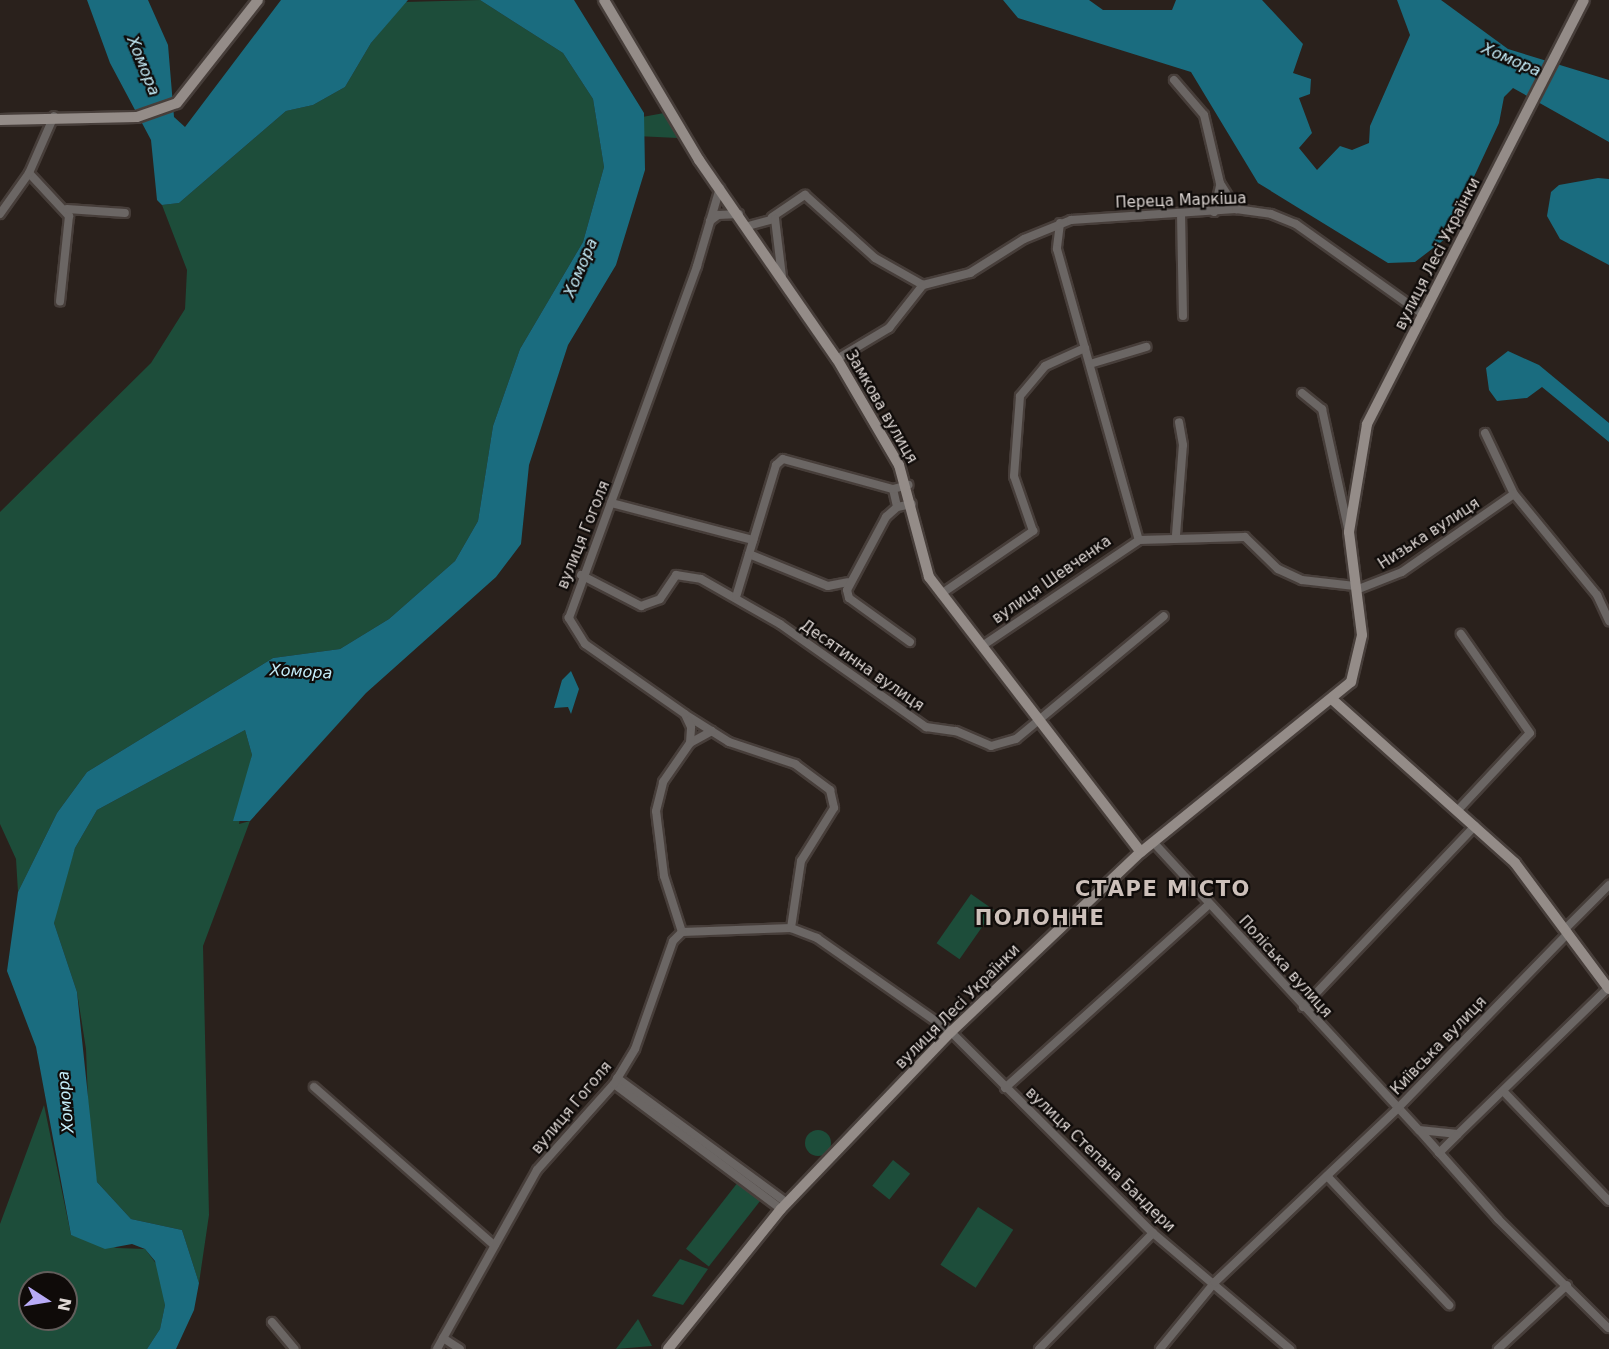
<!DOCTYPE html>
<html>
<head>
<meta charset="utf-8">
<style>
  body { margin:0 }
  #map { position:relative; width:1609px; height:1349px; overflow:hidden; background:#2a211c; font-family:"DejaVu Sans",sans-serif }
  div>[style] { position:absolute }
  .green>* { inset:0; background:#1d4d3a; transform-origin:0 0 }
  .round { border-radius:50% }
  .water>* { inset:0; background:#1a6c7f }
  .roads { filter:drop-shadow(2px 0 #473e3a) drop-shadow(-2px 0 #473e3a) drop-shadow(0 2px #473e3a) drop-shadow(0 -2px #473e3a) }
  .street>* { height:8px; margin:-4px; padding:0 4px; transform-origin:4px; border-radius:4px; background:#6b6664 }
  .secondary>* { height:10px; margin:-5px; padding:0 5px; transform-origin:5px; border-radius:5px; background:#948c88 }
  span { translate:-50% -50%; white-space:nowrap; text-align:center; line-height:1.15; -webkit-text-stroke:4.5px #0f0b09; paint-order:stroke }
  .street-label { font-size:15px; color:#dfd8d5 }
  .water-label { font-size:16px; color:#c4ecf8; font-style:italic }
  .district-label { font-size:21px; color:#cdc0ba; font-weight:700; letter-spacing:1.5px }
  .north { position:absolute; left:18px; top:1271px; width:60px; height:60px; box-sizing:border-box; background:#0f0b09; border:2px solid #625d5b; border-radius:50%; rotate:102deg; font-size:16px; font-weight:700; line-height:24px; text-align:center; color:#dfd8d5 }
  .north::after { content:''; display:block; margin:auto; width:21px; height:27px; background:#b8abf7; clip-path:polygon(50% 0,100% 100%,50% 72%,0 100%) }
</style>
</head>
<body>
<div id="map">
  <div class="green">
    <i style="clip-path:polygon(480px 0,563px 53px,593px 99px,604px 167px,583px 242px,520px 349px,493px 426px,478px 521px,455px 561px,389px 619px,340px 649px,273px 658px,87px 772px,57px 813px,18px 892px,16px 859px,0 824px,0 512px,151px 363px,185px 309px,187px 270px,162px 205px,179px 203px,286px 111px,313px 105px,345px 87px,371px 43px,405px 2px)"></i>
    <i style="clip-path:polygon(664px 113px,678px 138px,636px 136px,637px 118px)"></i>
    <i style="clip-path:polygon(245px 730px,252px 755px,239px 824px,250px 821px,203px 946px,209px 1215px,199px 1283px,182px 1230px,131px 1219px,97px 1182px,90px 1152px,86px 1049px,77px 992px,54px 923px,56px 904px,75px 848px,97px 810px)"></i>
    <i style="left:971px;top:894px;width:28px;height:60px;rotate:35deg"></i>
    <i style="clip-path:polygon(evenodd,44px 1105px,71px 1235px,117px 1248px,145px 1249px,161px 1270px,165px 1305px,160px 1329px,147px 1349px,0 1349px,0 1224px,44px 1105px,30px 1283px,66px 1283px,66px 1319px,30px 1319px,30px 1283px)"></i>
    <i class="round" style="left:805px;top:1130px;width:26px;height:26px"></i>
    <i style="left:893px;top:1160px;width:22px;height:33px;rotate:39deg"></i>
    <i style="left:742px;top:1177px;width:29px;height:91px;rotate:38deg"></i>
    <i style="left:978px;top:1207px;width:42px;height:69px;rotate:33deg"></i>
    <i style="clip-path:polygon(680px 1259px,708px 1269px,683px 1305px,652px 1296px)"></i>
    <i style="clip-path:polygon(638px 1319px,652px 1346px,616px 1349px)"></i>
  </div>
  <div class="water">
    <i style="clip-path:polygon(87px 0,148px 0,168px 45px,174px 117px,185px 127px,281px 0,408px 0,371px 43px,345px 87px,313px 105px,286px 111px,179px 203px,162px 205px,157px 200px,151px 140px,110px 63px)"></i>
    <i style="clip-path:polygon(480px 0,574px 0,644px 113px,645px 170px,616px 265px,568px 345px,529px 465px,521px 544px,496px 577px,366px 693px,250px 821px,233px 821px,252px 755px,245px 730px,97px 810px,75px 848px,54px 923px,77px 992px,97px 1182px,131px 1219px,182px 1230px,199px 1283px,194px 1310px,176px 1349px,147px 1349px,160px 1329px,165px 1305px,155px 1261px,145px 1249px,132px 1244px,105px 1249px,71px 1235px,36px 1047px,7px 971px,18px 892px,57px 813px,87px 772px,273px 658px,340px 649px,389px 619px,455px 561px,478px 521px,493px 426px,520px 349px,583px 242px,604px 167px,593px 99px,563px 53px)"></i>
    <i style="clip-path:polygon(1003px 0,1089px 0,1103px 10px,1172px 10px,1176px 0,1262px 0,1303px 44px,1293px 73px,1311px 79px,1310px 94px,1299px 98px,1312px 133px,1299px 148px,1317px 170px,1340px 146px,1352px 150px,1369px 143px,1370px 126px,1410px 35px,1397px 0,1441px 0,1508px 49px,1609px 80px,1609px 142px,1513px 88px,1504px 97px,1499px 123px,1445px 239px,1415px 262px,1388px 263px,1258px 183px,1191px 72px,1018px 18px)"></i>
    <i style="clip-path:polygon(1598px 178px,1609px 179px,1609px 265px,1560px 239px,1547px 216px,1551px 192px,1559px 185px)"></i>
    <i style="clip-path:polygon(1508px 351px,1539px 365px,1609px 423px,1609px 442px,1542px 387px,1527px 398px,1497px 401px,1489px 390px,1486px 368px)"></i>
    <i style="clip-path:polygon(571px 671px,579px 689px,571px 714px,568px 707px,554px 708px,562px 680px)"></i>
  </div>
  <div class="roads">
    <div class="street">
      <i style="left:1174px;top:80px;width:46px;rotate:49.4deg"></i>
      <i style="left:1204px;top:115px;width:70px;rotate:76.8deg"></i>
      <i style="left:1220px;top:183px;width:31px;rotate:58deg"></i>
      <i style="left:29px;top:173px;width:59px;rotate:47.1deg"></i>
      <i style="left:69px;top:216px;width:86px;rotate:96deg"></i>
      <i style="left:67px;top:209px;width:58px;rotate:3.9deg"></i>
      <i style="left:1214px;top:212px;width:28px;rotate:-77deg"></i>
      <i style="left:1181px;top:213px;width:103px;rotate:88.9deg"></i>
      <i style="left:0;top:214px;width:50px;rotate:-54.7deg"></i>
      <i style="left:29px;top:173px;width:62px;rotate:-66.3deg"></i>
      <i style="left:772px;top:217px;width:40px;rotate:-34deg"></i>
      <i style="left:805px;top:195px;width:94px;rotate:42deg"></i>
      <i style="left:875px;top:258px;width:55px;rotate:29.4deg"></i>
      <i style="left:710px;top:221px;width:10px;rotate:-37deg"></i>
      <i style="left:718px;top:215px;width:21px;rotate:-3deg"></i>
      <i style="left:1060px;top:223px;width:26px;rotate:97deg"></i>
      <i style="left:1057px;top:249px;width:302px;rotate:74.3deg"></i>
      <i style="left:748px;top:226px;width:28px;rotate:-15deg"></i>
      <i style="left:775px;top:219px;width:58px;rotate:83.1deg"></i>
      <i style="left:837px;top:359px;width:61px;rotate:-30.8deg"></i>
      <i style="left:889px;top:328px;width:55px;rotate:-51.7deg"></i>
      <i style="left:923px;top:285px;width:49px;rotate:-14.3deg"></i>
      <i style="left:970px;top:273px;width:64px;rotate:-32.2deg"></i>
      <i style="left:1024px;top:239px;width:51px;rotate:-22deg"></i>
      <i style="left:1071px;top:220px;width:165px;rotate:-3.8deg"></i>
      <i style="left:1236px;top:209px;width:35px;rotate:8deg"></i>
      <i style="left:1271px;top:214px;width:27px;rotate:22deg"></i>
      <i style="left:1296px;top:224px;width:157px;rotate:35.4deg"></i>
      <i style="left:1090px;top:364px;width:59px;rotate:-16.9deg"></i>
      <i style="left:1302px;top:393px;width:26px;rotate:39deg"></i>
      <i style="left:1322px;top:409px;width:122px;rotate:77.7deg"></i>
      <i style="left:1485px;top:433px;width:68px;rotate:64.6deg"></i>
      <i style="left:1514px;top:494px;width:131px;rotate:50.6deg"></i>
      <i style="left:1597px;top:595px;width:29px;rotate:65deg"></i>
      <i style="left:893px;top:489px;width:18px;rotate:77deg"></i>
      <i style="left:611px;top:503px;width:147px;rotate:14.6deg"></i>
      <i style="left:1176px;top:535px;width:90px;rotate:-85.6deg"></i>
      <i style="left:1183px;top:445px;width:23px;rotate:-100deg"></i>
      <i style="left:749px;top:554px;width:85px;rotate:22.1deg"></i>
      <i style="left:828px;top:586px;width:20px;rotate:-11deg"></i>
      <i style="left:581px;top:575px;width:68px;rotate:27.3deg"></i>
      <i style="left:641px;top:606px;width:20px;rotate:-20deg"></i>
      <i style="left:660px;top:599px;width:29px;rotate:-56deg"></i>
      <i style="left:676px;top:575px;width:25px;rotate:9deg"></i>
      <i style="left:701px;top:579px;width:91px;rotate:29.7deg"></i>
      <i style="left:780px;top:624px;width:179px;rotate:35.2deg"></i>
      <i style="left:926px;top:727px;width:30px;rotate:8deg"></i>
      <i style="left:956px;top:731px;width:38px;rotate:23deg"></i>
      <i style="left:991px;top:746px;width:26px;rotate:-16deg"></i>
      <i style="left:1016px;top:739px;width:192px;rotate:-39.7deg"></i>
      <i style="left:1356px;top:590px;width:49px;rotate:-21.4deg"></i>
      <i style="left:1402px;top:572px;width:136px;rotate:-34.9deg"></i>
      <i style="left:941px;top:594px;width:112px;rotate:-34.4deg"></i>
      <i style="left:1033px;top:531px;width:58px;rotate:-109.1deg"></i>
      <i style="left:1014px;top:476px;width:80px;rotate:-85.7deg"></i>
      <i style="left:1020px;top:396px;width:39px;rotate:-50deg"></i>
      <i style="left:1045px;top:366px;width:44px;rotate:-24.2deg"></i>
      <i style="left:736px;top:597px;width:138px;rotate:-73.1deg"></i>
      <i style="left:776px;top:465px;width:9px;rotate:-41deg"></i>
      <i style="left:783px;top:459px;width:114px;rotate:15.3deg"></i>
      <i style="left:893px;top:489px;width:16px;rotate:-15deg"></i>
      <i style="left:910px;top:642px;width:75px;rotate:-144.2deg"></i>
      <i style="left:849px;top:598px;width:8px;rotate:-104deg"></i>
      <i style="left:847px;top:590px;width:83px;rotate:-61.9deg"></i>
      <i style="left:886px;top:517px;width:15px;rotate:-42deg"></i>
      <i style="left:897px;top:507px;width:15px;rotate:-11deg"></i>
      <i style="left:982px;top:646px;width:189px;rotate:-34deg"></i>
      <i style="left:1139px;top:540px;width:106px;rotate:-1.6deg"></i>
      <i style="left:1245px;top:537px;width:46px;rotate:44.1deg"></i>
      <i style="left:1278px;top:569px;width:26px;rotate:25deg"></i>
      <i style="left:1302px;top:580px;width:53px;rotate:6.5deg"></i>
      <i style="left:686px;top:715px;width:51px;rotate:32.1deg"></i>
      <i style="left:729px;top:742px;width:70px;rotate:18.4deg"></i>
      <i style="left:795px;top:764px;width:44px;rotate:36.6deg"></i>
      <i style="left:830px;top:790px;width:18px;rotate:77deg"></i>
      <i style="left:834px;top:808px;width:62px;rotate:121.9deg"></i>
      <i style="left:801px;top:861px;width:68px;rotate:98.5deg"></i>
      <i style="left:690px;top:743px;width:25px;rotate:-29deg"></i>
      <i style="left:1458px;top:810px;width:105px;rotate:-46.9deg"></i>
      <i style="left:1530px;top:733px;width:121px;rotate:-124.9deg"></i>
      <i style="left:1153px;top:842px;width:392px;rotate:47.3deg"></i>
      <i style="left:1419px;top:1130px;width:39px;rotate:6deg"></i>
      <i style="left:1458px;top:1134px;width:209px;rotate:-44.2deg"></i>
      <i style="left:1566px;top:928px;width:61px;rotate:-45deg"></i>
      <i style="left:682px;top:932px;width:59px;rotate:-107.8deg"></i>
      <i style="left:664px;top:876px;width:65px;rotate:-97deg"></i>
      <i style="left:656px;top:811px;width:30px;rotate:-76deg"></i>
      <i style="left:663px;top:782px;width:47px;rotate:-55.3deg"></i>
      <i style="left:690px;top:743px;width:16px;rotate:-86deg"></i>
      <i style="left:691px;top:727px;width:14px;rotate:-115deg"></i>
      <i style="left:685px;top:714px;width:122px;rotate:-145deg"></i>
      <i style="left:585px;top:644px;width:31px;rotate:-122deg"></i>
      <i style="left:569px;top:618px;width:375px;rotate:-70deg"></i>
      <i style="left:697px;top:266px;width:81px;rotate:-73.6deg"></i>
      <i style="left:682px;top:932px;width:109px;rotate:-2.1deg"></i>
      <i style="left:791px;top:928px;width:28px;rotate:21deg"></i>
      <i style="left:817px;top:938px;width:164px;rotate:35deg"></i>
      <i style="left:951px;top:1032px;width:285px;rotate:44.9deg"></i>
      <i style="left:1153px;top:1233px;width:180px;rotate:40.3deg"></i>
      <i style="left:1303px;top:1007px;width:250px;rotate:-46.5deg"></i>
      <i style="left:617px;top:1078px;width:211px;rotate:36.3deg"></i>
      <i style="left:614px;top:1084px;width:209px;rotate:36.8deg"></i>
      <i style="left:314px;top:1087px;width:240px;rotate:41.3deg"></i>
      <i style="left:1005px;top:1088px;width:275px;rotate:-42deg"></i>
      <i style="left:1504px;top:1092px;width:151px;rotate:46.1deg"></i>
      <i style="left:1420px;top:1131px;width:118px;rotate:48.4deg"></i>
      <i style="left:1498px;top:1219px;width:155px;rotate:44.7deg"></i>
      <i style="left:1439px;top:1153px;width:25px;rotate:-45deg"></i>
      <i style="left:1327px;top:1176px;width:178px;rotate:46.6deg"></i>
      <i style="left:272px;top:1322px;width:35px;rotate:50deg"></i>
      <i style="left:443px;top:1338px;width:20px;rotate:33deg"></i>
      <i style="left:437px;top:1349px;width:205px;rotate:-60.8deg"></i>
      <i style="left:537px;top:1170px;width:115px;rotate:-48.2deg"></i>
      <i style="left:614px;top:1084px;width:41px;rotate:-59deg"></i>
      <i style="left:635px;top:1049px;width:114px;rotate:-70.6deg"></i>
      <i style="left:673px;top:941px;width:13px;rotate:-45deg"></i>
      <i style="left:1039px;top:1349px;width:163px;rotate:-45.5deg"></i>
      <i style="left:1160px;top:1349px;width:87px;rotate:-50.6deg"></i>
      <i style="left:1215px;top:1282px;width:250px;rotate:-43.5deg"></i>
      <i style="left:1396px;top:1110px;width:247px;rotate:-45.8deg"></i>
      <i style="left:1498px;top:1349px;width:94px;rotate:-42.8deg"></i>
    </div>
    <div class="secondary">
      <i style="left:604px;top:0;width:186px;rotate:59.3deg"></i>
      <i style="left:699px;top:160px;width:242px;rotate:55.3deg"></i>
      <i style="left:837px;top:359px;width:123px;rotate:59.7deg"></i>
      <i style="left:899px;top:465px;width:116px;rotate:75deg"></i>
      <i style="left:929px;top:577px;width:347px;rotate:52.4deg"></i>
      <i style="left:0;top:120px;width:137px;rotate:-1.3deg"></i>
      <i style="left:137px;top:117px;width:42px;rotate:-19.3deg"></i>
      <i style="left:177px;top:103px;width:131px;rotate:-51.8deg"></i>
      <i style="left:1334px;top:701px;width:243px;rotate:41.8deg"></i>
      <i style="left:1515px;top:863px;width:157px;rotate:53.3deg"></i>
      <i style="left:668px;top:1349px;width:180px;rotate:-51.1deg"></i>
      <i style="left:781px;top:1209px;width:245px;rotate:-46.2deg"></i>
      <i style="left:951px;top:1032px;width:262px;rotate:-43.5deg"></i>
      <i style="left:1141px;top:852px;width:270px;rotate:-39deg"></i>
      <i style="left:1351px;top:682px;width:48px;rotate:-76.8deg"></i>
      <i style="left:1362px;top:635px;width:104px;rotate:-97.2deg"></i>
      <i style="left:1349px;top:532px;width:109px;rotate:-80.5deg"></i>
      <i style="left:1367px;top:424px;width:476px;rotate:-62.9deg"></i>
    </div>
  </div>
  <div class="street-label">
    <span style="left:1181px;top:201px;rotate:-2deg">Переца Маркіша</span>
    <span style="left:1438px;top:254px;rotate:-63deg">вулиця Лесі Українки</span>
    <span style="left:881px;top:407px;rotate:60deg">Замкова вулиця</span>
    <span style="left:1429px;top:534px;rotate:-33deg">Низька вулиця</span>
    <span style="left:584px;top:535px;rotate:-68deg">вулиця Гоголя</span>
    <span style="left:1052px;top:580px;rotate:-35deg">вулиця Шевченка</span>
    <span style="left:862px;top:666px;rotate:35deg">Десятинна вулиця</span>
    <span style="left:1285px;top:967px;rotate:48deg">Поліська вулиця</span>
    <span style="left:958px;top:1007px;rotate:-45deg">вулиця Лесі Українки</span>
    <span style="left:1439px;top:1046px;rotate:-46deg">Київська вулиця</span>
    <span style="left:572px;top:1108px;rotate:-50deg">вулиця Гоголя</span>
    <span style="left:1100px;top:1160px;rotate:44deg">вулиця Степана Бандери</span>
  </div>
  <div class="water-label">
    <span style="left:1511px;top:60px;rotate:23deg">Хомора</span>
    <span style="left:143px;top:66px;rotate:68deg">Хомора</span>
    <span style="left:581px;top:268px;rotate:-67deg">Хомора</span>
    <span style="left:301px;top:672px;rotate:3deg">Хомора</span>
    <span style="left:66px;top:1102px;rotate:-95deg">Хомора</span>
  </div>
  <div class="district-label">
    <span style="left:1163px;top:889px">СТАРЕ МІСТО</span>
    <span style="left:1040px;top:918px">ПОЛОННЕ</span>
  </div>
  <div class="north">N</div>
</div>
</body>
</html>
